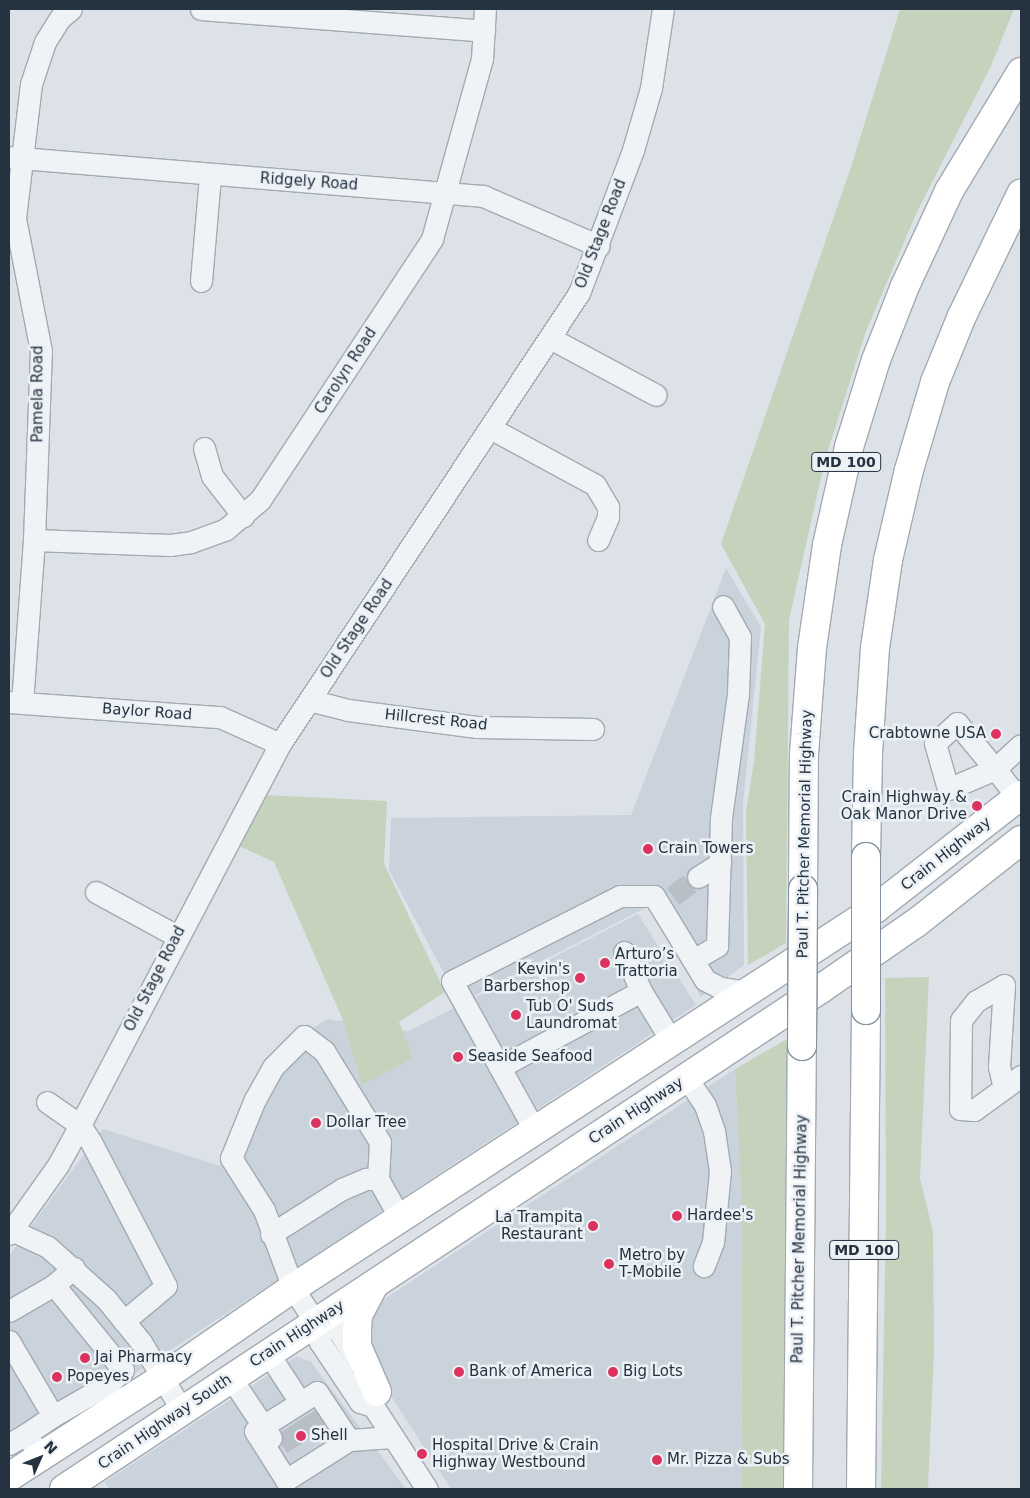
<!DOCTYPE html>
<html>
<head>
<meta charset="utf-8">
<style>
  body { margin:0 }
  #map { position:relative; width:1030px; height:1498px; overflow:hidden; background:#dde2e8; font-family:"DejaVu Sans",sans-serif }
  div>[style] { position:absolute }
  .built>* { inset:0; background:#cad2db }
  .green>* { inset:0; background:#c5d3bd }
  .minor-tunnel>* { height:21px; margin-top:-10.5px; transform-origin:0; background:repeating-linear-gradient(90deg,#b8bfc6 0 21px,transparent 0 32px) }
  .roads { filter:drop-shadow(1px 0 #a2aab2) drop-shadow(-1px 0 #a2aab2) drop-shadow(0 1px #a2aab2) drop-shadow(0 -1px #a2aab2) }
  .minor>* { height:21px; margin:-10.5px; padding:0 10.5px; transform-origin:10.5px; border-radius:10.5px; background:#f0f3f6 }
  .major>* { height:28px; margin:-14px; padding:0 14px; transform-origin:14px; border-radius:14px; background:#fff }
  .highway>* { height:28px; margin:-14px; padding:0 14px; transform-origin:14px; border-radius:14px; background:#fff }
  .bridges { filter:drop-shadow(1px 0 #8391a0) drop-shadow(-1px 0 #8391a0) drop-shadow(0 1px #8391a0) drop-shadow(0 -1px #8391a0) }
  .highway-bridge>* { height:28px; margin:-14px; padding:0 14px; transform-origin:14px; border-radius:14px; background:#fff }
  .dots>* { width:14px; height:14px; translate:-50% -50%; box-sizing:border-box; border:2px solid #ecf1f6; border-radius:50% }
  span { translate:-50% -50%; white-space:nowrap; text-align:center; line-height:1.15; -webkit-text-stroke:5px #ecf1f6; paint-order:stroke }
  .shield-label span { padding:1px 4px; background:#ecf1f6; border:1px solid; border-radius:4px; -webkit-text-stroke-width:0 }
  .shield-label { font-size:14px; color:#253240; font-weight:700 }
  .street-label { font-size:15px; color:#253240 }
  .poi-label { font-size:15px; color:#253240 }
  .right { translate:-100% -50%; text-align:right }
  .left { translate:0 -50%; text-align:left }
  .frame { position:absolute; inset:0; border:10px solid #253240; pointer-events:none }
  .north { position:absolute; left:15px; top:1433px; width:50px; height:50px; -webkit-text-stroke:4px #ecf1f6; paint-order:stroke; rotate:46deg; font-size:14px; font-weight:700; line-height:20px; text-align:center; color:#253240 }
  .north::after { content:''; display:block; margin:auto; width:18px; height:22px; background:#253240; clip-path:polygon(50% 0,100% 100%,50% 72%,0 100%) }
</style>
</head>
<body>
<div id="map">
  <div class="built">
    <i style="clip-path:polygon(726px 568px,761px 627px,743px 804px,744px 965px,701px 997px,649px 906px,460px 1003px,389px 870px,391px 818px,631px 815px)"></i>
    <i style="clip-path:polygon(638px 914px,696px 1005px,9px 1456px,9px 1256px,103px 1129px,220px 1166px,267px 1059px,327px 1019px,409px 1031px)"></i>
    <i style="clip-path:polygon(735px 1069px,741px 1192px,742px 1489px,451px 1489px,373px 1368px,366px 1338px,375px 1305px)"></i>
    <i style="clip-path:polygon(297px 1356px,311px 1362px,406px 1489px,109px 1489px,105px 1482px)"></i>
  </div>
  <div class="green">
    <i style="clip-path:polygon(900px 9px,1014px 9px,991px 66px,916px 214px,865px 334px,825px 460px,789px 620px,786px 943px,748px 965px,746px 812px,754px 761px,765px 624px,721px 544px,852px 164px)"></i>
    <i style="clip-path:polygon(264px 795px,387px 801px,384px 864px,445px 992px,399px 1022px,413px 1058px,362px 1085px,342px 1018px,274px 862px,237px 845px)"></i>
    <i style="clip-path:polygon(929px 977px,920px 1178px,933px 1232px,934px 1352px,928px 1489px,881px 1489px,886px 1216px,885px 978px)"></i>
    <i style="clip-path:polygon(787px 1039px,783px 1489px,742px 1489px,741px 1192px,735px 1069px)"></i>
  </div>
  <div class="minor-tunnel">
    <i style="left:673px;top:896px;width:31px;rotate:-37deg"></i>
    <i style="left:315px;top:1410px;width:26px;rotate:59deg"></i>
    <i style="left:302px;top:1418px;width:26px;rotate:58deg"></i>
    <i style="left:285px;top:1429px;width:26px;rotate:58deg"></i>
  </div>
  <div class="roads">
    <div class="minor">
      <i style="left:201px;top:9px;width:284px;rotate:4.4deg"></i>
      <i style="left:9px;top:157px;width:476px;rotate:4.7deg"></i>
      <i style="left:483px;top:196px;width:126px;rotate:23.3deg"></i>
      <i style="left:201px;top:281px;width:106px;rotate:-85.1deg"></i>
      <i style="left:550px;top:338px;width:120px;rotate:28.3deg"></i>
      <i style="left:492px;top:429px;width:117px;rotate:28.5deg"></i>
      <i style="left:595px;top:485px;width:26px;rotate:59deg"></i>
      <i style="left:608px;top:507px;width:10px;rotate:90deg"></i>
      <i style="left:608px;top:517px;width:25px;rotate:113deg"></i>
      <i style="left:204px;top:448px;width:29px;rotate:74deg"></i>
      <i style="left:212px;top:476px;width:51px;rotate:52.2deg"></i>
      <i style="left:34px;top:540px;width:136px;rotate:2.1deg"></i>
      <i style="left:170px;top:545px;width:21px;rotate:-8deg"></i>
      <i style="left:191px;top:542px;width:37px;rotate:-20deg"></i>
      <i style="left:226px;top:529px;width:45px;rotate:-40.5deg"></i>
      <i style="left:260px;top:500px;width:313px;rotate:-56.6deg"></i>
      <i style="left:432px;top:239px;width:187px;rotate:-74.5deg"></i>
      <i style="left:482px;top:59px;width:50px;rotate:-86.6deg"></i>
      <i style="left:309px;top:700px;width:40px;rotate:14.4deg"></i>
      <i style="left:348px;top:710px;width:130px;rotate:7.5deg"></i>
      <i style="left:477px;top:727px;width:116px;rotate:1deg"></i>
      <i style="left:9px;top:702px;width:212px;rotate:4.1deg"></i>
      <i style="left:220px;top:717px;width:66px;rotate:24.2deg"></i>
      <i style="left:22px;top:703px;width:163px;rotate:-85.8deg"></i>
      <i style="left:34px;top:540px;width:189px;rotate:-87.9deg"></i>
      <i style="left:41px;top:351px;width:136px;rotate:-101.1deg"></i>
      <i style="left:15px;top:218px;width:135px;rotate:-83.2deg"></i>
      <i style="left:31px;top:84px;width:44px;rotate:-71.6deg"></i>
      <i style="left:45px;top:42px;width:28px;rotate:-58deg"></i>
      <i style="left:60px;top:18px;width:14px;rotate:-39deg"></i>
      <i style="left:957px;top:723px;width:60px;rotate:50.4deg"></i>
      <i style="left:995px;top:769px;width:51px;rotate:156.9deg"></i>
      <i style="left:948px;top:789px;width:48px;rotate:-105.8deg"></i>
      <i style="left:935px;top:743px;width:30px;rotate:-42deg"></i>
      <i style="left:1018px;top:798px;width:37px;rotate:-128deg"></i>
      <i style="left:995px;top:769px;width:35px;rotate:-43deg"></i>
      <i style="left:698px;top:877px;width:26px;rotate:-32deg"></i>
      <i style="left:96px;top:892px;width:92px;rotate:28.5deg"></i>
      <i style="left:624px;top:952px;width:43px;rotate:66.4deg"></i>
      <i style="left:693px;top:960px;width:28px;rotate:-30deg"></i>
      <i style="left:717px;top:946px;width:128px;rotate:-88.2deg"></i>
      <i style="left:721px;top:818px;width:125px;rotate:-82.2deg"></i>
      <i style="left:738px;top:694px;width:57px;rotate:-88deg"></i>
      <i style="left:740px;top:637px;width:35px;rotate:-119deg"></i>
      <i style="left:500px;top:1067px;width:160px;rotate:-28.3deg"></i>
      <i style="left:641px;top:991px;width:60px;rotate:58.7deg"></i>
      <i style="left:686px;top:1077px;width:34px;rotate:56deg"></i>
      <i style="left:705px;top:1105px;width:28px;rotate:71deg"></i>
      <i style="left:714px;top:1131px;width:40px;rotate:81.5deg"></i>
      <i style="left:720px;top:1171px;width:71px;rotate:95.6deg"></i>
      <i style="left:713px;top:1242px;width:26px;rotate:111deg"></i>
      <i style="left:1004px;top:1088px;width:22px;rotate:-103deg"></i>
      <i style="left:999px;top:1067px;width:82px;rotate:-86.5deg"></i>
      <i style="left:1004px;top:985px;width:32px;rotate:150deg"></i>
      <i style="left:976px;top:1001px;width:24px;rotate:128deg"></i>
      <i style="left:961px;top:1020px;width:89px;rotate:90.6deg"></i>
      <i style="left:960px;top:1109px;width:14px;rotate:4deg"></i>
      <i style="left:974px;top:1110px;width:58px;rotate:-35.9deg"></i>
      <i style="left:47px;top:1102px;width:40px;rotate:34.9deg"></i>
      <i style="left:80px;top:1125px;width:20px;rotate:57deg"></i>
      <i style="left:91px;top:1142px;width:162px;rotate:62.5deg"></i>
      <i style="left:166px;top:1286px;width:55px;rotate:140.2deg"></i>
      <i style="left:535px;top:1131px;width:171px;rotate:-119deg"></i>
      <i style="left:452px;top:981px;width:188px;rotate:-26.8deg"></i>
      <i style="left:620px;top:896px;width:34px"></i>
      <i style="left:654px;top:896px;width:98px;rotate:58.7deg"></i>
      <i style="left:705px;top:980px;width:18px;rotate:27deg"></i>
      <i style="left:721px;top:988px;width:29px;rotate:8deg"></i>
      <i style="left:400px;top:1218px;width:45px;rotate:-119.4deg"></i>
      <i style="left:378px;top:1179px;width:37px;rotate:-87deg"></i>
      <i style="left:380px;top:1142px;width:107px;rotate:-121.6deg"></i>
      <i style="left:324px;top:1051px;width:25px;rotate:-143deg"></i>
      <i style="left:304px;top:1036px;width:44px;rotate:135deg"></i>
      <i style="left:273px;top:1067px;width:37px;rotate:119deg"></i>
      <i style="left:255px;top:1099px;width:64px;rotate:112.1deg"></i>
      <i style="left:231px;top:1158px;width:62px;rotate:57.6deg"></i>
      <i style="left:264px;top:1210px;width:83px;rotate:69.6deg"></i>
      <i style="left:293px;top:1288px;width:40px;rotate:57.1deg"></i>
      <i style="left:315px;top:1322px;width:21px;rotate:76deg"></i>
      <i style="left:320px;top:1342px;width:72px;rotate:56.3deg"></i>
      <i style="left:360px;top:1402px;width:14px;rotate:17deg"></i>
      <i style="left:373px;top:1406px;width:99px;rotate:57deg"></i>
      <i style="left:9px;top:1229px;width:43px;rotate:24.8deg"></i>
      <i style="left:48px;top:1247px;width:78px;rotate:41.9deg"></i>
      <i style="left:106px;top:1299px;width:55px;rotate:50.9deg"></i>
      <i style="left:141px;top:1342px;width:82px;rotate:59deg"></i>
      <i style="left:9px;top:1234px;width:85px;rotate:-54.6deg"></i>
      <i style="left:58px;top:1165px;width:46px;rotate:-61.2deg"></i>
      <i style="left:80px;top:1125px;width:430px;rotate:-62.3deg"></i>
      <i style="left:280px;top:744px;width:541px;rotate:-56.46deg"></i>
      <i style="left:579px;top:293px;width:153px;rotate:-69.3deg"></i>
      <i style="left:633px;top:150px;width:65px;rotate:-73.8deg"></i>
      <i style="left:651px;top:88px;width:80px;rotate:-81.4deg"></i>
      <i style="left:271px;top:1234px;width:84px;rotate:-32.4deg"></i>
      <i style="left:342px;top:1189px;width:26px;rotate:-23deg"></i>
      <i style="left:366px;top:1179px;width:12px"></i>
      <i style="left:74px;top:1268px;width:26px;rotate:140deg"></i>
      <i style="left:54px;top:1285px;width:109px;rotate:50.9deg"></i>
      <i style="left:123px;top:1370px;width:22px;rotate:137deg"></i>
      <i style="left:107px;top:1385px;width:25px;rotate:63deg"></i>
      <i style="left:9px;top:1311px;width:52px;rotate:-30deg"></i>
      <i style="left:315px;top:1322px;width:24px;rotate:19deg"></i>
      <i style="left:338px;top:1330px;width:38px;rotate:58deg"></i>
      <i style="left:9px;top:1341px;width:87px;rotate:59.6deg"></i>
      <i style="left:53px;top:1416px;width:32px;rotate:146deg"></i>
      <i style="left:268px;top:1353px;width:59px;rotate:56.9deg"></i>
      <i style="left:231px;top:1378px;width:72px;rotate:56.3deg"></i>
      <i style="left:317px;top:1392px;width:58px;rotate:56.3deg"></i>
      <i style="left:349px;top:1440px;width:75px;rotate:147.6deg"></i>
      <i style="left:286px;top:1480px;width:58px;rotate:-122.3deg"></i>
      <i style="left:255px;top:1431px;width:73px;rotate:-32.2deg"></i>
      <i style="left:53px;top:1416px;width:62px;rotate:-29.9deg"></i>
      <i style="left:349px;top:1440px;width:44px;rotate:-3.9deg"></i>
      <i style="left:9px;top:1444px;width:20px;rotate:-30deg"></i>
      <i style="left:26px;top:1434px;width:15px;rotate:58deg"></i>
    </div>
    <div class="major">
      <i style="left:374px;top:1285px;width:34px;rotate:118deg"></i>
      <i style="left:358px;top:1315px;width:16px;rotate:94deg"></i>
      <i style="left:357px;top:1331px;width:15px;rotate:90deg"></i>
      <i style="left:357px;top:1346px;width:50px;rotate:66.5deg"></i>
      <i style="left:9px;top:1477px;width:184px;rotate:-32.8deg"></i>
      <i style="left:164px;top:1377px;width:157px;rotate:-34.6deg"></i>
      <i style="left:293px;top:1288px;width:695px;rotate:-33.07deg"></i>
      <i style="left:875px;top:909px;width:185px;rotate:-38deg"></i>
      <i style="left:64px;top:1489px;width:909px;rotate:-33.46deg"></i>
      <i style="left:822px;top:988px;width:114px;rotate:-34.7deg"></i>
      <i style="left:916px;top:923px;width:134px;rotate:-38.3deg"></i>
    </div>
    <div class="highway">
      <i style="left:866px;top:857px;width:104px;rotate:-88.9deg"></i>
      <i style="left:868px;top:753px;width:105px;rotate:-86.2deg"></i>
      <i style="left:875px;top:648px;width:89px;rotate:-81.6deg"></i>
      <i style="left:888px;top:560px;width:92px;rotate:-76.9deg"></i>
      <i style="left:909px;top:470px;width:92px;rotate:-73.5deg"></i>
      <i style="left:935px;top:382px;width:71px;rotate:-67.8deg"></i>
      <i style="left:962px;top:316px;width:136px;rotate:-64.2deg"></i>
      <i style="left:803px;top:889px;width:135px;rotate:-89.6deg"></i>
      <i style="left:804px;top:754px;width:106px;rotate:-85.7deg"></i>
      <i style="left:812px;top:648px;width:104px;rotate:-81.7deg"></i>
      <i style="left:827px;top:545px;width:100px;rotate:-77.3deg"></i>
      <i style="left:849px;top:447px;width:91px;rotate:-72.8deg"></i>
      <i style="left:876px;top:360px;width:79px;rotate:-68.6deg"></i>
      <i style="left:905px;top:286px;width:105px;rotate:-65.1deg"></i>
      <i style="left:949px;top:191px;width:139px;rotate:-58.8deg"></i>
      <i style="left:798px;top:1489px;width:443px;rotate:-89.5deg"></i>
      <i style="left:861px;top:1489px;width:479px;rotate:-89.4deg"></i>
    </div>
  </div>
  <div class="bridges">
    <div class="highway-bridge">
      <i style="left:866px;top:1010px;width:153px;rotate:-90deg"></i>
      <i style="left:802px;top:1046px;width:157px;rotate:-89.6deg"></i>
    </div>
  </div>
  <div class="dots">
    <i style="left:996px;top:734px;background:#dc335e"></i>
    <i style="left:977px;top:806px;background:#dc335e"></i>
    <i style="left:648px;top:849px;background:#dc335e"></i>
    <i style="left:605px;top:963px;background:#dc335e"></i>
    <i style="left:580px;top:978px;background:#dc335e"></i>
    <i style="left:516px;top:1015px;background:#dc335e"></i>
    <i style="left:458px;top:1057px;background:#dc335e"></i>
    <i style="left:316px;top:1123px;background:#dc335e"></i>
    <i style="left:677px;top:1216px;background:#dc335e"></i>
    <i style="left:593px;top:1226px;background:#dc335e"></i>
    <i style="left:609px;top:1264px;background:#dc335e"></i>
    <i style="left:85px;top:1358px;background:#dc335e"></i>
    <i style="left:459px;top:1372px;background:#dc335e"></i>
    <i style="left:613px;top:1372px;background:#dc335e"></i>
    <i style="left:57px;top:1377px;background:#dc335e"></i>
    <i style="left:301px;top:1436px;background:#dc335e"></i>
    <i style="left:422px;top:1454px;background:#dc335e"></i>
    <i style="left:657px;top:1460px;background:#dc335e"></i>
  </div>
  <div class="shield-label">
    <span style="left:846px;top:462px">MD 100</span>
    <span style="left:864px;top:1250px">MD 100</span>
  </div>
  <div class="street-label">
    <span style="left:309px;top:182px;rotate:4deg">Ridgely Road</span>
    <span style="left:601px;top:234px;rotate:-69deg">Old Stage Road</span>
    <span style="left:346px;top:371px;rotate:-57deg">Carolyn Road</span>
    <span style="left:38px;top:394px;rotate:-90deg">Pamela Road</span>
    <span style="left:357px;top:629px;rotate:-56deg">Old Stage Road</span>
    <span style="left:147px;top:712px;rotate:4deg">Baylor Road</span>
    <span style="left:436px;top:720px;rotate:6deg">Hillcrest Road</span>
    <span style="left:805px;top:834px;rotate:-89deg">Paul T. Pitcher Memorial Highway</span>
    <span style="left:946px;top:854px;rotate:-38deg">Crain Highway</span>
    <span style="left:155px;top:979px;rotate:-63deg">Old Stage Road</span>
    <span style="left:636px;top:1111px;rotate:-33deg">Crain Highway</span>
    <span style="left:800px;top:1239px;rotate:-89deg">Paul T. Pitcher Memorial Highway</span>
    <span style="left:297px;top:1334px;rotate:-33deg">Crain Highway</span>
    <span style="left:165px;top:1422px;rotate:-34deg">Crain Highway South</span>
  </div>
  <div class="poi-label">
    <span class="right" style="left:986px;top:734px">Crabtowne USA</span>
    <span class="right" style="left:967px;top:806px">Crain Highway &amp;<br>Oak Manor Drive</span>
    <span class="left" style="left:658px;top:849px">Crain Towers</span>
    <span class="left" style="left:615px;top:963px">Arturo’s<br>Trattoria</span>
    <span class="right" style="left:570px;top:978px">Kevin's<br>Barbershop</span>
    <span class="left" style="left:526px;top:1015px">Tub O' Suds<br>Laundromat</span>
    <span class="left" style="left:468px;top:1057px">Seaside Seafood</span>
    <span class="left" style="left:326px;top:1123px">Dollar Tree</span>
    <span class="left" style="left:687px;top:1216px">Hardee's</span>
    <span class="right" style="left:583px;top:1226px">La Trampita<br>Restaurant</span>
    <span class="left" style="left:619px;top:1264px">Metro by<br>T-Mobile</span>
    <span class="left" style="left:95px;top:1358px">Jai Pharmacy</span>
    <span class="left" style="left:469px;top:1372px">Bank of America</span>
    <span class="left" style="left:623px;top:1372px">Big Lots</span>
    <span class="left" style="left:67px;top:1377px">Popeyes</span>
    <span class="left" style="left:311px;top:1436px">Shell</span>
    <span class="left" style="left:432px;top:1454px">Hospital Drive &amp; Crain<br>Highway Westbound</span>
    <span class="left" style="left:667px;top:1460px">Mr. Pizza &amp; Subs</span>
  </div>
  <div class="frame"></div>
  <div class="north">N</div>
</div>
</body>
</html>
